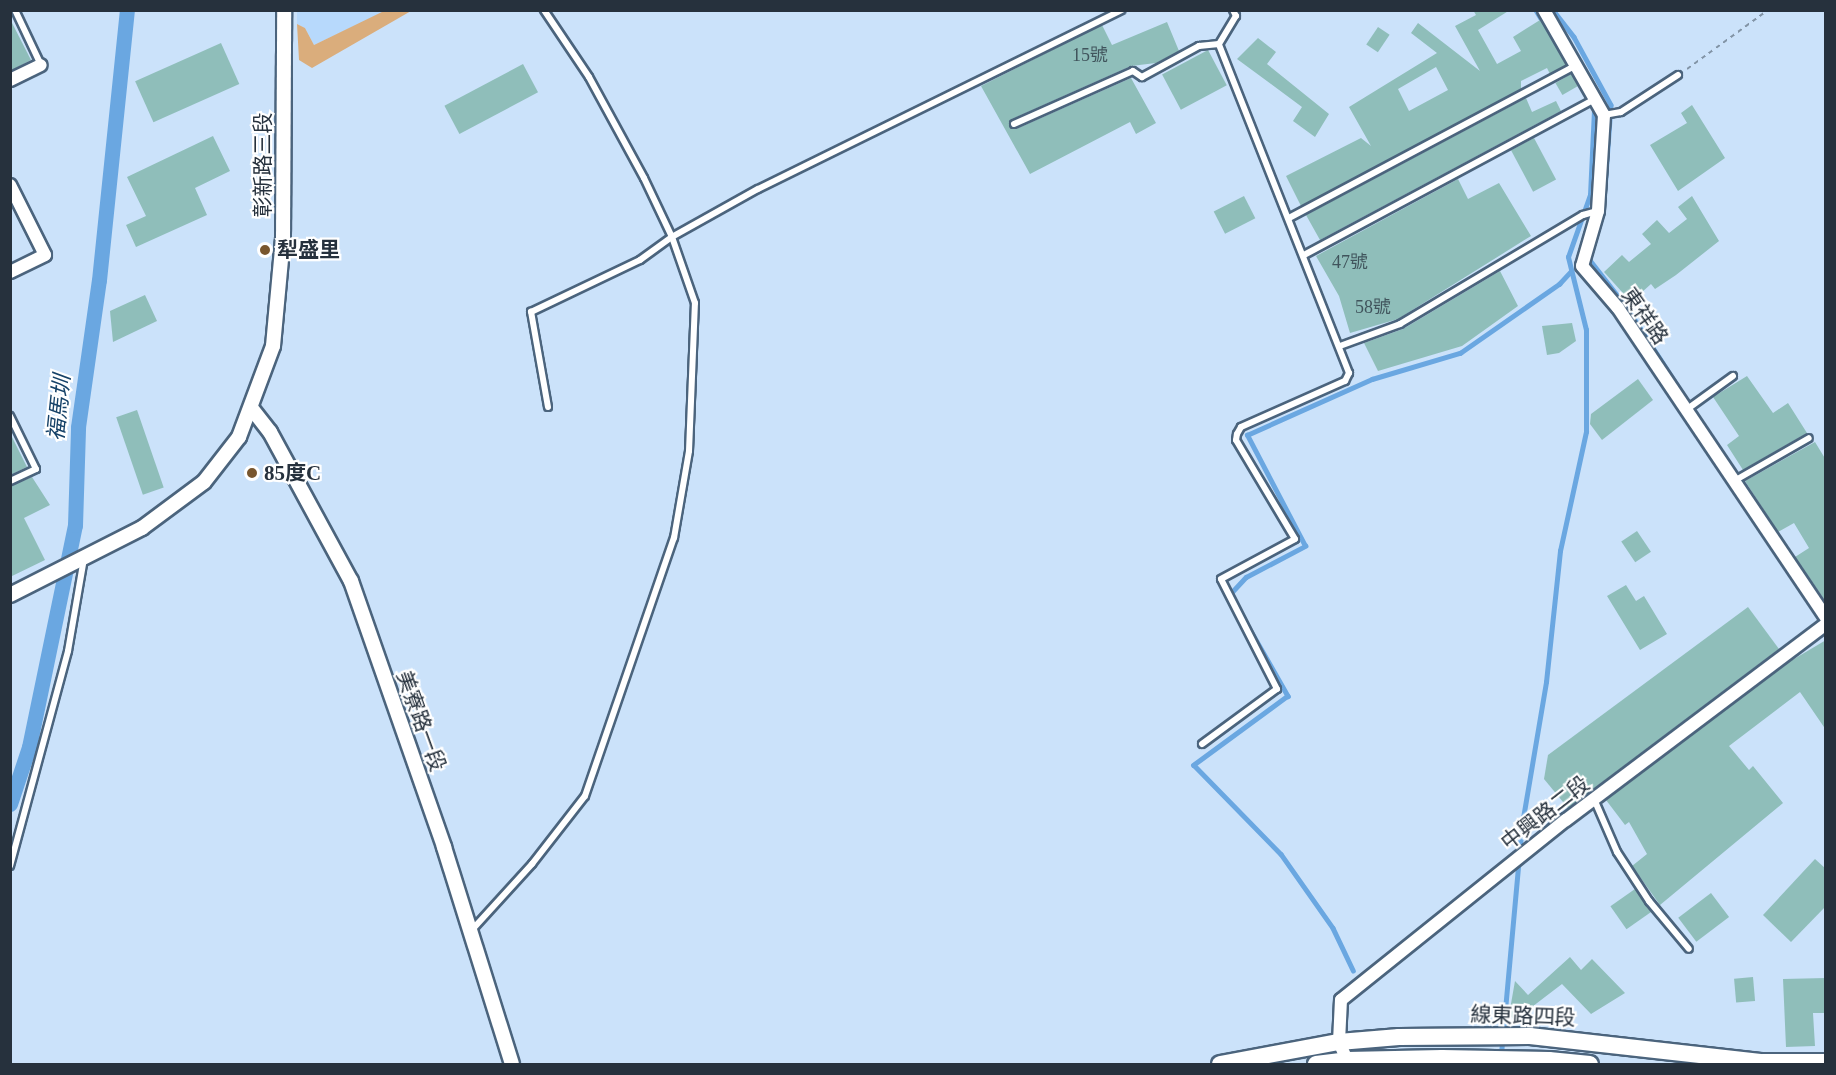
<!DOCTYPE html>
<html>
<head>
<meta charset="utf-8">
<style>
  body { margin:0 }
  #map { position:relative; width:1836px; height:1075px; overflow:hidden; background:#cbe2fa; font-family:"Times New Roman","Noto Sans TC",serif }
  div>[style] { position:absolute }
  .built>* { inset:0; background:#b7d9fc }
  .green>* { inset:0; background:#daad7c }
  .stream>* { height:4.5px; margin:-2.25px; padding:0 2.25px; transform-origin:2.25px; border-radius:2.25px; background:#6aa7e1 }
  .canal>* { height:15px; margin:-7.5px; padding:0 7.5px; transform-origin:7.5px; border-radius:7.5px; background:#6aa7e1 }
  .building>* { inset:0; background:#8fbeba; transform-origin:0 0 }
  .path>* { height:2px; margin-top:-1px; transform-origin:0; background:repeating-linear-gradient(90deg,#8294a6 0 4.5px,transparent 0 9px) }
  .roads { filter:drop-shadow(2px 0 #4b647d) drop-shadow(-2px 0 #4b647d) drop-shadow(0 2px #4b647d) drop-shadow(0 -2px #4b647d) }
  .service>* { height:6px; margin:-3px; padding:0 3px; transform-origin:3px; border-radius:3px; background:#fff }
  .minor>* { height:12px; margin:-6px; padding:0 6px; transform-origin:6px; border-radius:6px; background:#fff }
  .tertiary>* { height:14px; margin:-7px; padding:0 7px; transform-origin:7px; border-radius:7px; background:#fff }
  .secondary>* { height:16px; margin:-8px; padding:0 8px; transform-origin:8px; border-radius:8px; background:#fff }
  .dots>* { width:16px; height:16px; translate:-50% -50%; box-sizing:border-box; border:3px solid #fff; border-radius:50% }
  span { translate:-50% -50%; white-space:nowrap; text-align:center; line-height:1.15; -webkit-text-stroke:4.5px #fff; paint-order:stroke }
  .number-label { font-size:18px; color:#40545c }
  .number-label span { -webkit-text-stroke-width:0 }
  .street-label { font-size:21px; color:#26313d }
  .poi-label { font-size:21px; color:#26313d; font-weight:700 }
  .left { translate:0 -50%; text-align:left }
  .water-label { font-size:22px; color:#164268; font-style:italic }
  .frame { position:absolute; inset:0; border:12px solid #26313d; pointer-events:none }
</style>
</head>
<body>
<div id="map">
  <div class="built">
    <i style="clip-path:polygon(297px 11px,386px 11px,314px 45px,305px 28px,297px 24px)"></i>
  </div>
  <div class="green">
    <i style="clip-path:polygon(386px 10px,411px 11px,312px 68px,299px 60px,297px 24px,305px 28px,314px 45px)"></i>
  </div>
  <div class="stream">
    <i style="left:1536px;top:10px;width:55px;rotate:59.2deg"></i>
    <i style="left:1553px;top:10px;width:34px;rotate:52deg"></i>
    <i style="left:1574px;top:37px;width:77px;rotate:61.4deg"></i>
    <i style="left:1611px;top:105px;width:84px;rotate:94.1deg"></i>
    <i style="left:1590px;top:255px;width:4px;rotate:104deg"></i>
    <i style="left:1589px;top:259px;width:63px;rotate:52deg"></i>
    <i style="left:1628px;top:309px;width:125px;rotate:57.1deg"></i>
    <i style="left:1230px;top:594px;width:23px;rotate:-47deg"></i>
    <i style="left:1246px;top:577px;width:67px;rotate:-27.7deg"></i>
    <i style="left:1305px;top:546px;width:125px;rotate:-117.6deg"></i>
    <i style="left:1247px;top:435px;width:137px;rotate:-24.1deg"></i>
    <i style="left:1372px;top:379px;width:92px;rotate:-16.5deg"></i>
    <i style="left:1460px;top:353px;width:121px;rotate:-34.9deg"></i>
    <i style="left:1559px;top:284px;width:18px;rotate:-47deg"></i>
    <i style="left:1247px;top:624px;width:83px;rotate:60.3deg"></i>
    <i style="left:1288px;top:696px;width:117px;rotate:143.7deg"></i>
    <i style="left:1194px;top:765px;width:124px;rotate:45.7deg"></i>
    <i style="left:1281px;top:854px;width:90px;rotate:54.9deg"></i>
    <i style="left:1333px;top:928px;width:47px;rotate:64.5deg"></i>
    <i style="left:1501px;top:1054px;width:231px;rotate:-84.8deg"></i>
    <i style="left:1522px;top:824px;width:144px;rotate:-80.4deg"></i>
    <i style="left:1546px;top:682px;width:132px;rotate:-83.9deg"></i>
    <i style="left:1560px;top:551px;width:122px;rotate:-77.7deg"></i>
    <i style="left:1586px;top:432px;width:102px;rotate:-90deg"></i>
    <i style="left:1586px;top:330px;width:75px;rotate:-103.9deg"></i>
    <i style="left:1568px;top:257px;width:66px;rotate:-70.5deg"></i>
    <i style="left:1590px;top:195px;width:86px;rotate:-87.3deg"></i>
    <i style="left:1594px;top:109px;width:6px;rotate:-121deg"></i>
  </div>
  <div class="canal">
    <i style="left:10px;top:804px;width:60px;rotate:-71.6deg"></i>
    <i style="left:29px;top:747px;width:227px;rotate:-78.3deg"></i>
    <i style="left:75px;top:525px;width:98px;rotate:-88.2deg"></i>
    <i style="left:78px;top:427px;width:148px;rotate:-81.9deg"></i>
    <i style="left:99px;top:280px;width:271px;rotate:-84.1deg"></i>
  </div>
  <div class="building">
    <i style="clip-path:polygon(evenodd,1473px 10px,1510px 10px,1478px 30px,1497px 64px,1521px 51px,1513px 37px,1540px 20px,1566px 65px,1550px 74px,1547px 68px,1521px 81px,1521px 89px,1301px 206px,1286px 176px,1361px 138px,1371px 146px,1349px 107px,1437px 53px,1411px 33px,1418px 23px,1480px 71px,1455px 26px,1476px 15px,1473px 10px,1436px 67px,1448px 90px,1409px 111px,1398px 89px,1436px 67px)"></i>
    <i style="clip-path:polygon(10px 19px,31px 60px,10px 71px)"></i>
    <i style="clip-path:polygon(1167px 22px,1179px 51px,1156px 63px,1131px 66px,1012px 119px,1009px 124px,1016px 129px,1131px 78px,1156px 123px,1136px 134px,1130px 122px,1030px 174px,981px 86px,1102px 25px,1112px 45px)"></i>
    <i style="left:1378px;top:27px;width:14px;height:21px;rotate:34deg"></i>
    <i style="clip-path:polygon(1258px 38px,1276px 52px,1267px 64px,1329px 114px,1315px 137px,1293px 121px,1302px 107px,1237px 59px)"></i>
    <i style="left:221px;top:43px;width:45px;height:94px;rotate:66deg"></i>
    <i style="left:1208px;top:50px;width:40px;height:52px;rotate:62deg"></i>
    <i style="left:523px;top:64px;width:32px;height:89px;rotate:62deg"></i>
    <i style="left:1571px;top:74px;width:14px;height:18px;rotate:60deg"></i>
    <i style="clip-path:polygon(1526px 98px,1532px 112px,1556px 101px,1561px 111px,1320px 240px,1306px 215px)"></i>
    <i style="clip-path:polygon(1692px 105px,1725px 158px,1678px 191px,1650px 145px,1687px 123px,1681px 113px)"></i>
    <i style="clip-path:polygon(213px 136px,230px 171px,195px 188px,207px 215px,136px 247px,126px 225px,146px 216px,127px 177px)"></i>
    <i style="left:1534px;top:138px;width:47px;height:26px;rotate:62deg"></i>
    <i style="clip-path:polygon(1458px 179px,1468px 199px,1499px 183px,1531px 236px,1398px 319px,1350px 333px,1339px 296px,1316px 256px)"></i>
    <i style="left:1244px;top:196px;width:25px;height:34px;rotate:63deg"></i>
    <i style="clip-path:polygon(1692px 196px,1719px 241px,1676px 275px,1655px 289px,1651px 284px,1631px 302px,1604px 272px,1622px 255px,1629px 262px,1651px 244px,1642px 234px,1657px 220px,1669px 233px,1687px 219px,1678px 207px)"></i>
    <i style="clip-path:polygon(1500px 271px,1518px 306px,1462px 346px,1378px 371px,1364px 343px,1403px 329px)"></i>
    <i style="clip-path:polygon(145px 295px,157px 321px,113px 342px,110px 311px)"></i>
    <i style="clip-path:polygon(1572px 323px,1576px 341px,1559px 353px,1547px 355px,1542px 326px)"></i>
    <i style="clip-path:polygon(1747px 376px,1773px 413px,1788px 403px,1807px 433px,1743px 470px,1727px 445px,1739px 436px,1713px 397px)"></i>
    <i style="clip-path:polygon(1638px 379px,1653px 400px,1602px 440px,1590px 424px,1591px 414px)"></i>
    <i style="left:137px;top:410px;width:82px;height:22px;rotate:71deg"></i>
    <i style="clip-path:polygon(10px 433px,27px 467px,10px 475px)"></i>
    <i style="clip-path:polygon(1815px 442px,1826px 460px,1826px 602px,1795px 557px,1809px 548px,1794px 523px,1778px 532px,1745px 481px)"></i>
    <i style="clip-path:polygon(32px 477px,50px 505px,24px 518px,45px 560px,10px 577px,10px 486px)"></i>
    <i style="left:1637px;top:531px;width:25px;height:19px;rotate:56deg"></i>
    <i style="clip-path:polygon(1626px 585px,1636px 601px,1644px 596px,1667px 634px,1640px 650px,1607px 596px)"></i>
    <i style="clip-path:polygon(1748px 607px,1779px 649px,1568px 808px,1544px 779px,1548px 755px)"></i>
    <i style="clip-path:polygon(1826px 640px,1826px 730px,1800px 692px,1729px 746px,1749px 770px,1753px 766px,1783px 803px,1660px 905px,1632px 866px,1647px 854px,1629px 822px,1625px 825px,1606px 800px,1789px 662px)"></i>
    <i style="clip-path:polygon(1815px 859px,1826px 869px,1826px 906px,1791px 942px,1763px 915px)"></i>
    <i style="left:1635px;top:889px;width:28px;height:30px;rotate:55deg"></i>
    <i style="left:1711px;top:893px;width:30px;height:41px;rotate:53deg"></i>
    <i style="clip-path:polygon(1570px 957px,1581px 970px,1592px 959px,1625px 993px,1591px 1014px,1562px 984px,1515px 1020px,1509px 1015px,1515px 981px,1528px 995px)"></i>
    <i style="left:1753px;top:977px;width:24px;height:19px;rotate:85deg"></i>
    <i style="clip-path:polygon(1826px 978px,1826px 1013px,1813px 1013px,1815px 1046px,1786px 1047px,1783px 979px)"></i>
  </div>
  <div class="path">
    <i style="left:1687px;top:69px;width:100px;rotate:-36.1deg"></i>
  </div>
  <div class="roads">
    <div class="service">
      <i style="left:15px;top:10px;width:61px;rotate:64.7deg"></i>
      <i style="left:1604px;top:115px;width:17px;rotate:-10deg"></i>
      <i style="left:1621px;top:112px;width:68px;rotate:-33deg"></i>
      <i style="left:1014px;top:124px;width:130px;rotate:-24deg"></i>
      <i style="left:1133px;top:71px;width:11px;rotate:34deg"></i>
      <i style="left:1142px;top:77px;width:65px;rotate:-28.5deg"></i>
      <i style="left:1199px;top:46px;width:20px;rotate:-6deg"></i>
      <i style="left:1289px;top:218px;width:326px;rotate:-28deg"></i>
      <i style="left:1304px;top:255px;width:332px;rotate:-28.2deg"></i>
      <i style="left:1340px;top:346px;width:64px;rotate:-20.1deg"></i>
      <i style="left:1400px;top:324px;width:213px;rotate:-30.8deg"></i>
      <i style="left:1583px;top:215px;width:15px;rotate:-16deg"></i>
      <i style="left:548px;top:407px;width:97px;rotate:-100.1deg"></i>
      <i style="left:531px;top:312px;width:121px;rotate:-25.5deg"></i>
      <i style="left:640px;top:260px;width:39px;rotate:-36deg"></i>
      <i style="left:672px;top:237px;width:98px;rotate:-29.2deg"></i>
      <i style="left:758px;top:189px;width:405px;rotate:-26.2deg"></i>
      <i style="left:1686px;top:410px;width:58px;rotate:-35.9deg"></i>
      <i style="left:10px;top:416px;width:59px;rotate:63.9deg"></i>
      <i style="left:36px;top:469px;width:29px;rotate:155deg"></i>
      <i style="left:1734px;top:481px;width:86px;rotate:-29.8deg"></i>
      <i style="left:1202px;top:744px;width:93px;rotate:-36.3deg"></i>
      <i style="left:1277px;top:689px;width:123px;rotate:-117deg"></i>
      <i style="left:1221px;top:579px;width:84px;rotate:-28.4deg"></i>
      <i style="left:1295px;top:539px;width:115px;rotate:-120.8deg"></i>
      <i style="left:1236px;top:440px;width:6px;rotate:-81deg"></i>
      <i style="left:1237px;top:434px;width:8px;rotate:-60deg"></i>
      <i style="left:1241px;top:427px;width:114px;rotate:-23.9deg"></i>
      <i style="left:1345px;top:381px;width:9px;rotate:-63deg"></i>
      <i style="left:1349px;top:373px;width:354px;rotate:-111.6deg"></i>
      <i style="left:1219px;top:44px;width:33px;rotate:-59deg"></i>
      <i style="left:1236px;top:16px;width:7px;rotate:-117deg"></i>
      <i style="left:1594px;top:799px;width:58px;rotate:66.5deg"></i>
      <i style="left:1617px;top:852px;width:59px;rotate:56.9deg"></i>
      <i style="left:1649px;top:901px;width:62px;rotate:50.2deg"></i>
      <i style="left:10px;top:866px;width:223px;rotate:-74.9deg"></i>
      <i style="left:68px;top:651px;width:94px;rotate:-80.2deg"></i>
      <i style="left:471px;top:931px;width:91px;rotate:-47.7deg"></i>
      <i style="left:532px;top:864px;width:86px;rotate:-52.1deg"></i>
      <i style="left:585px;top:796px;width:273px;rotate:-71deg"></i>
      <i style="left:674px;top:538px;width:88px;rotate:-80.2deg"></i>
      <i style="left:689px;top:451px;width:148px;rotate:-87.7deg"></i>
      <i style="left:695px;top:303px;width:70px;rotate:-109.2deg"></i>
      <i style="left:672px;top:237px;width:65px;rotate:-115.4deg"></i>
      <i style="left:644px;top:178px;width:115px;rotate:-118.6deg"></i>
      <i style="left:589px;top:77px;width:81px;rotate:-123.9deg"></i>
    </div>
    <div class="minor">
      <i style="left:1544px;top:10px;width:121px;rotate:60.3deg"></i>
      <i style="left:1604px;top:115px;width:96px;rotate:93.6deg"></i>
      <i style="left:1598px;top:211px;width:57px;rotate:106.2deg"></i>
      <i style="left:1582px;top:266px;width:55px;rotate:49.4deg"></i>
      <i style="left:1618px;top:308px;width:373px;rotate:56.1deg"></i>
      <i style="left:10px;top:80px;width:34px;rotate:-26deg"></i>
      <i style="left:10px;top:185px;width:78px;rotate:63.4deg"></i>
      <i style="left:45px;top:255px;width:39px;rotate:154deg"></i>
      <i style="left:1347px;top:1060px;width:20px;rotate:-114deg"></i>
      <i style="left:1339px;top:1042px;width:42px;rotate:-87.3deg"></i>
      <i style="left:1341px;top:1000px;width:288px;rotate:-38.7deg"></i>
      <i style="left:1566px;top:820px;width:326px;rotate:-37deg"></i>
    </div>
    <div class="tertiary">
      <i style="left:252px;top:409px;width:29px;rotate:52deg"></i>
      <i style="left:270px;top:432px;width:170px;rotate:61.5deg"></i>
      <i style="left:351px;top:581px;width:282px;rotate:70.7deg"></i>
      <i style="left:444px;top:847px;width:227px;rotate:72.6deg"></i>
      <i style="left:10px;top:595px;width:148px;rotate:-26.9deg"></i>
      <i style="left:142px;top:528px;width:77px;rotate:-36.6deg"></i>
      <i style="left:204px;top:482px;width:57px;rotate:-52.1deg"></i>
      <i style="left:239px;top:437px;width:97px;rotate:-69.5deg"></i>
      <i style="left:273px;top:346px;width:107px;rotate:-84.7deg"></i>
      <i style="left:283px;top:239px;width:229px;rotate:-89.7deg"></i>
    </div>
    <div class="secondary">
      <i style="left:1220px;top:1064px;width:121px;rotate:-10.5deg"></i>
      <i style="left:1339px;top:1042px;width:60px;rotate:-4.8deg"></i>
      <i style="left:1399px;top:1037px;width:131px;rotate:-0.4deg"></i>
      <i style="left:1530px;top:1036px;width:234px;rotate:6.4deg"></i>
      <i style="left:1763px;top:1062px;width:63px"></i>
      <i style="left:1316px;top:1064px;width:31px;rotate:-7deg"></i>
      <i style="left:1347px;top:1060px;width:95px;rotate:-1.2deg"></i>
      <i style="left:1442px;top:1058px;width:107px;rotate:1.1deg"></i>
      <i style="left:1549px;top:1060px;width:41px;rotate:5.6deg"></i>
    </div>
  </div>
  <div class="dots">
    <i style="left:265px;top:250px;background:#78562e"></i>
    <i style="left:252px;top:473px;background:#78562e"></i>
  </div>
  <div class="number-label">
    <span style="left:1090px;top:55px">15號</span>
    <span style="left:1350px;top:262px">47號</span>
    <span style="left:1373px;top:307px">58號</span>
  </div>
  <div class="street-label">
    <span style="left:263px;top:165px;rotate:-90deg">彰新路三段</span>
    <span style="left:1645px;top:316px;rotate:55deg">東祥路</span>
    <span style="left:421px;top:721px;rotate:70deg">美寮路一段</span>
    <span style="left:1545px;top:813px;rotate:-38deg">中興路二段</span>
    <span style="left:1523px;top:1016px;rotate:2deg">線東路四段</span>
  </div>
  <div class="poi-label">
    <span class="left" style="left:277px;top:250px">犁盛里</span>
    <span class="left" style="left:264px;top:473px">85度C</span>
  </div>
  <div class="water-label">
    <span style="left:59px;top:408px;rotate:-84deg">福馬圳</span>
  </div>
  <div class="frame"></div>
</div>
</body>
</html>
